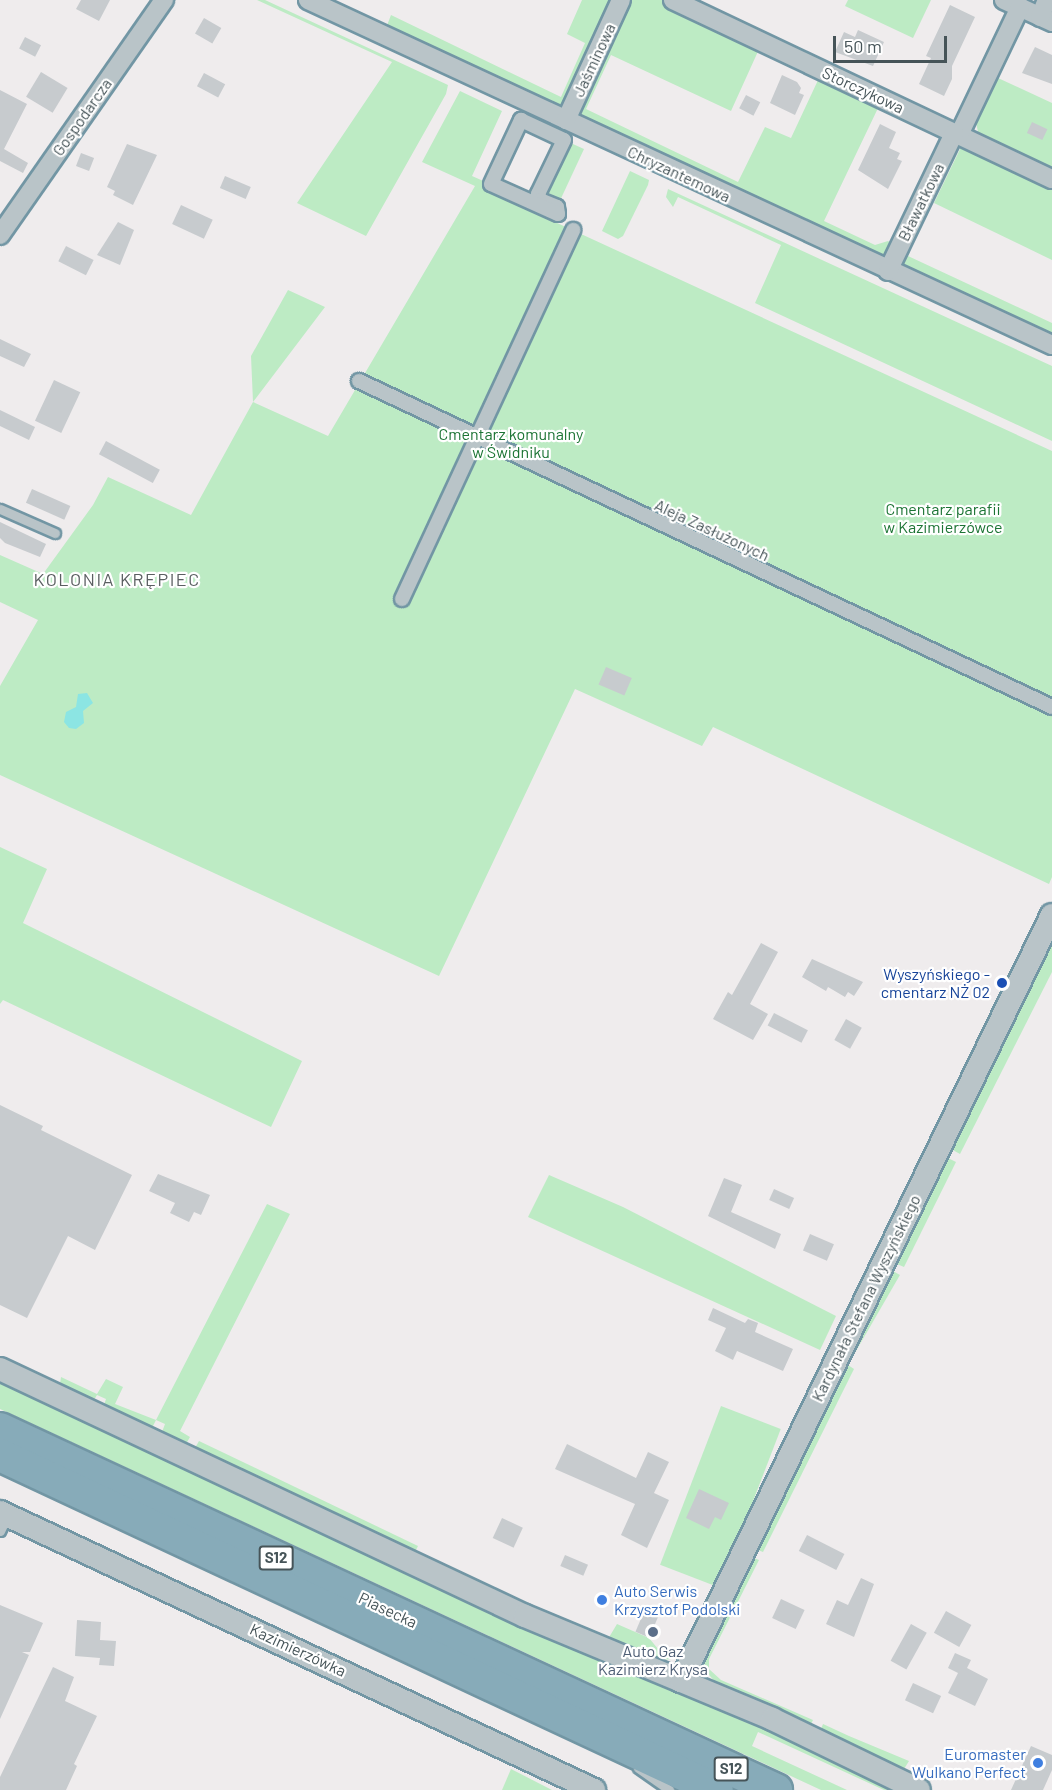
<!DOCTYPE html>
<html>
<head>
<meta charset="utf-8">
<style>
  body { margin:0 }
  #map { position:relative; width:1052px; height:1790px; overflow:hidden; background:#efeced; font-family:Barlow,sans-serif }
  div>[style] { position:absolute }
  .green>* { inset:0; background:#bdebc4; transform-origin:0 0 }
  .water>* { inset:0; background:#8ce5e3 }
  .building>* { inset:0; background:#c7cbce; transform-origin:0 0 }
  .roads { filter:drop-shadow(2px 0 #7296a4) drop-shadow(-2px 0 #7296a4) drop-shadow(0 2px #7296a4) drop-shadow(0 -2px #7296a4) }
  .service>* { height:9px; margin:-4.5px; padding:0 4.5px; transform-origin:4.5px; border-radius:4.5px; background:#b9c4c8 }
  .pedestrian>* { height:14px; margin:-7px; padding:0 7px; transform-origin:7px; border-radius:7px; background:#b9c4c8 }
  .minor>* { height:18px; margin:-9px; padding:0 9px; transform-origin:9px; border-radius:9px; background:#b9c4c8 }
  .tertiary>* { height:22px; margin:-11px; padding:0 11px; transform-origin:11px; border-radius:11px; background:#b9c4c8 }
  .motorway>* { height:32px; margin:-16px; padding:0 16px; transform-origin:16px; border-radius:16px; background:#87abb9 }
  .dots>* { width:16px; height:16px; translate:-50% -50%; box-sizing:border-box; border:3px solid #fff; border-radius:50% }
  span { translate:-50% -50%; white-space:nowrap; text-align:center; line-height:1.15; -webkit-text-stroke:4.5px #fff; paint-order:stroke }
  .shield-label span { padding:2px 4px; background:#fff; border:2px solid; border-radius:4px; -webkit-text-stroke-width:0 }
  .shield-label { font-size:15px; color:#465458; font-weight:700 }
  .street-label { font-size:16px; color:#465458 }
  .park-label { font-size:16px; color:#1c7434 }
  .transit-label { font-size:16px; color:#164399 }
  .right { translate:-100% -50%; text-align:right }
  .shop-label { font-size:16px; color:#366cbe }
  .left { translate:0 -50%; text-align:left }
  .service-label { font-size:16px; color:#4e5e75 }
  .neighbourhood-label { font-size:18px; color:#5a5f61; letter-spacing:1.5px }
  .scale { position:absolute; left:833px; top:36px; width:114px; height:27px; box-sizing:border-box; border:3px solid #465458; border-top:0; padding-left:8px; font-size:18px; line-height:21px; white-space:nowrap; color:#465458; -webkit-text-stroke:4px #fff; paint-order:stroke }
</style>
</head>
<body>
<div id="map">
  <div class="green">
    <i style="clip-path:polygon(257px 0,265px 0,448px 85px,446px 94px,366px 236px,297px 203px,392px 62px)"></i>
    <i style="clip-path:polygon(582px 0,615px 0,560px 107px,386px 28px,391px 15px,561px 97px,585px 43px,567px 34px)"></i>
    <i style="clip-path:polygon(628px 0,663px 0,760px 47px,731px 111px,611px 55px,586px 109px,738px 182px,765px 127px,791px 138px,819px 78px,879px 106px,824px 221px,875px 245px,888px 241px,894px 245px,885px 257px,580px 117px)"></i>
    <i style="clip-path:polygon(848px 0,931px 0,913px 38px,845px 6px)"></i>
    <i style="clip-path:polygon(998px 78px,1052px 103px,1052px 168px,978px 132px,976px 122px)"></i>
    <i style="clip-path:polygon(460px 91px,502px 111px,472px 176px,558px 214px,555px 222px,1052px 451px,1052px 877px,1049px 884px,713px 727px,702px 746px,575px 689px,439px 976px,0 775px,0 686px,38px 620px,0 602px,0 555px,43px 574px,93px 505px,108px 477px,191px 515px,253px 402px,251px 356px,288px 290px,325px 307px,253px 402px,328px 436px,475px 186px,422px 162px)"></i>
    <i style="clip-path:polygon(564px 140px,584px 149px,557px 207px,540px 200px)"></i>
    <i style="clip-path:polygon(962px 145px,1052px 187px,1052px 260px,934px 203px)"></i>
    <i style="clip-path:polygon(630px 171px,649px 180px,648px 185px,623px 236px,618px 239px,602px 231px)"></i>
    <i style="clip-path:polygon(668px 189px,1052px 366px,1052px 441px,755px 303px,781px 245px,678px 197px,673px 207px,666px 197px)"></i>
    <i style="clip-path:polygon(905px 249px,910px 252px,908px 256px,1052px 323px,1052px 337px,903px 267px)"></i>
    <i style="clip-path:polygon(0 847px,47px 869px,23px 923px,302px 1061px,271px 1127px,3px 1000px,0 1004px)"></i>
    <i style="clip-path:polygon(1052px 944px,1052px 972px,960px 1154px,951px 1149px)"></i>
    <i style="clip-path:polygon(948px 1158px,956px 1162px,904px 1267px,897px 1264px)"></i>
    <i style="clip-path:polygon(549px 1175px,623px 1207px,836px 1316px,820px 1350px,528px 1217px)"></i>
    <i style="clip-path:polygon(267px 1204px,290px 1214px,180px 1431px,190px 1437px,186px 1444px,162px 1432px,165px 1424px,156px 1420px,152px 1428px,104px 1405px,106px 1399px,97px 1395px,94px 1400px,60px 1384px,61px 1377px,97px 1394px,106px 1379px,123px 1387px,115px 1404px,156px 1420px)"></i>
    <i style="left:893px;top:1271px;width:8px;height:95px;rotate:30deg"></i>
    <i style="clip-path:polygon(848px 1365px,854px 1369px,763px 1552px,758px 1550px)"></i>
    <i style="clip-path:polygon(0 1382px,808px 1745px,899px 1790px,884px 1790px,758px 1732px,752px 1746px,847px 1790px,821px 1790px,0 1409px)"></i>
    <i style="left:721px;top:1406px;width:64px;height:170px;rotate:21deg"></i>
    <i style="clip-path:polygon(199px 1441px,418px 1546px,415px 1552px,195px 1448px)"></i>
    <i style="clip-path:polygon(754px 1558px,759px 1560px,709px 1659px,709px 1669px,721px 1680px,813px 1720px,811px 1724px,716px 1683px,704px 1669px,705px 1659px)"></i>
    <i style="clip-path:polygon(617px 1624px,649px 1638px,663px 1655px,672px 1659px,660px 1660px,608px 1639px)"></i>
    <i style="clip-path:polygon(823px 1724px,849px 1736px,909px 1761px,904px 1769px,821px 1729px)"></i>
    <i style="clip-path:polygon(511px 1769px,552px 1790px,502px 1790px)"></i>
  </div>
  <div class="water">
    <i style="clip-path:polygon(87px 693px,93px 703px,83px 711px,84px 723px,76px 729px,69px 728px,64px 722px,66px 712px,76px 707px,78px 694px)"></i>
  </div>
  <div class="building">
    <i style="clip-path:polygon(81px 0,110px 0,99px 21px,76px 9px)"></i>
    <i style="clip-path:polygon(950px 5px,975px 17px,952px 66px,952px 79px,944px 96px,919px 84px,931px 58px,926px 56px)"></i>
    <i style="left:204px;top:18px;width:20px;height:18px;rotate:30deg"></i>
    <i style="clip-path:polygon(858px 30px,884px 42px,873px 66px,835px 52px,844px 32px,855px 37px)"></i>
    <i style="left:25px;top:37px;width:18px;height:13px;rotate:27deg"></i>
    <i style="clip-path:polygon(1035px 47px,1052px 55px,1052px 84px,1022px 73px)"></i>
    <i style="left:41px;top:72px;width:31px;height:29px;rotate:31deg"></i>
    <i style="left:204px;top:73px;width:24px;height:15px;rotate:28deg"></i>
    <i style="clip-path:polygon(782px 75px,797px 82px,801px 88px,799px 93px,804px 95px,795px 115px,770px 103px)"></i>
    <i style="clip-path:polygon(0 90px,27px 104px,4px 149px,28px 163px,23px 173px,0 161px)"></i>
    <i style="left:746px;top:95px;width:16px;height:15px;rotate:27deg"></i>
    <i style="left:1032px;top:122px;width:17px;height:12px;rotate:25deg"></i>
    <i style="clip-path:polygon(880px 124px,896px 132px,889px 148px,900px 153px,897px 159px,902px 161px,888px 189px,858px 170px)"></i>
    <i style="clip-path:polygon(127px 144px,157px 155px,133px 205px,113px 195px,115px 191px,107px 187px)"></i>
    <i style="left:81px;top:153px;width:14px;height:14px;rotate:21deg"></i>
    <i style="left:225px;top:176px;width:28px;height:13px;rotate:23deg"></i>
    <i style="left:181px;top:205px;width:35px;height:21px;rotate:25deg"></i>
    <i style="clip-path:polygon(118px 222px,134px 230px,120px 265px,97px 255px)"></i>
    <i style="left:66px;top:246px;width:31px;height:17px;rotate:27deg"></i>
    <i style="clip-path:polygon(0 339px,31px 354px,24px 367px,0 356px)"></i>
    <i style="left:54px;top:380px;width:29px;height:45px;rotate:25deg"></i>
    <i style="clip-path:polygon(0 410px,35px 427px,29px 440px,0 426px)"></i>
    <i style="left:106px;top:441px;width:61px;height:15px;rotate:28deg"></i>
    <i style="left:32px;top:489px;width:42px;height:15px;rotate:24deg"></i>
    <i style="clip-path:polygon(0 522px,46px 544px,40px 557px,5px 543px,0 538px)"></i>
    <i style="left:606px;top:667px;width:28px;height:19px;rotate:23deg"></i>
    <i style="clip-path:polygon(761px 943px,778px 952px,750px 1004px,768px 1014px,753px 1040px,713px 1019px,728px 992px,732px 995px)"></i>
    <i style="clip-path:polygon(812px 959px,863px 982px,854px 996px,848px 992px,845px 997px,828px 987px,826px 991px,802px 977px)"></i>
    <i style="left:774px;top:1013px;width:38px;height:14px;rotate:27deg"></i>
    <i style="left:846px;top:1019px;width:18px;height:24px;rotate:29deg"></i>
    <i style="clip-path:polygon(0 1105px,43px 1126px,41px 1130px,132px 1175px,95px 1250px,68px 1236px,27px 1318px,0 1305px)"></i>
    <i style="clip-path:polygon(158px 1174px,210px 1195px,201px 1215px,194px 1212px,189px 1222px,170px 1213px,175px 1203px,149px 1191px)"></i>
    <i style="clip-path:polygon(724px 1178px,742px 1185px,731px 1212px,781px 1234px,775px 1249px,708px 1216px)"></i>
    <i style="left:774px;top:1189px;width:22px;height:12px;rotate:24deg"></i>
    <i style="left:810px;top:1234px;width:26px;height:18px;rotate:23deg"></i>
    <i style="clip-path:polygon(713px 1308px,745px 1323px,748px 1319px,758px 1323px,755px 1332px,793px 1349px,783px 1371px,737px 1351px,733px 1360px,715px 1351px,726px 1328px,708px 1320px)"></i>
    <i style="clip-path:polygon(567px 1444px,636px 1478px,648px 1452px,669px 1462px,654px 1493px,669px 1500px,647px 1548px,621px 1535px,635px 1504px,555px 1469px)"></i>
    <i style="clip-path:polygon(699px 1489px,729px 1503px,721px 1520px,715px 1517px,709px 1529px,686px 1518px)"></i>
    <i style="left:502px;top:1518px;width:23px;height:22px;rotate:25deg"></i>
    <i style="left:807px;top:1535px;width:42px;height:18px;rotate:27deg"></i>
    <i style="left:565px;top:1555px;width:25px;height:12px;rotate:23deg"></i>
    <i style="clip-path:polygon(861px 1578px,874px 1584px,854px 1637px,826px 1624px,837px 1600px,848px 1605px)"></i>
    <i style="left:781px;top:1599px;width:26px;height:21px;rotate:25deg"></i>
    <i style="clip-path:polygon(0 1605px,43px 1623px,30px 1652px,22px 1652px,29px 1655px,0 1719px)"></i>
    <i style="left:646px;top:1607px;width:15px;height:27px;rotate:23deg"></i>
    <i style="left:946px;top:1611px;width:29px;height:25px;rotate:29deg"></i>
    <i style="clip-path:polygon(77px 1620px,101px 1622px,100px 1640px,116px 1641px,114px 1666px,99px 1665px,100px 1658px,75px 1656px)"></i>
    <i style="left:911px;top:1624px;width:18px;height:42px;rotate:29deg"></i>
    <i style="clip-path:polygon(955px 1653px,971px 1660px,967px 1668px,988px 1679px,975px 1706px,948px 1693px,958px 1673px,948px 1668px)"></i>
    <i style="clip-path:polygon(53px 1667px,74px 1677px,65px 1701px,97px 1716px,74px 1764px,77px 1766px,66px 1790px,0 1790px,0 1777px)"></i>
    <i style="left:913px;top:1683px;width:31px;height:19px;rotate:25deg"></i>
    <i style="clip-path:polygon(1031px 1746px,1052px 1755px,1052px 1770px,1043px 1790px,1011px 1790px)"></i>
  </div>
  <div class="roads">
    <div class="service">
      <i style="left:0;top:509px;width:60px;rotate:23.6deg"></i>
      <i style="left:0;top:1531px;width:17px;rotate:-65deg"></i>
      <i style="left:638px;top:1768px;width:38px;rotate:35deg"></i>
    </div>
    <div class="pedestrian">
      <i style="left:521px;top:120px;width:47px;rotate:24.9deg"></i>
      <i style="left:564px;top:140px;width:60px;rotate:115.7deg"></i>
      <i style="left:538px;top:194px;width:6px;rotate:72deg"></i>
      <i style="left:540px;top:200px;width:18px;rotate:22deg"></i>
      <i style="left:557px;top:207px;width:7px;rotate:82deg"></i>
      <i style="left:558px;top:214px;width:73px;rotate:-155.9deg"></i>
      <i style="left:491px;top:184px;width:71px;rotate:-64.9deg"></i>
      <i style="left:359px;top:381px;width:766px;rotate:25.19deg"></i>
      <i style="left:402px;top:599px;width:407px;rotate:-65.1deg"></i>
    </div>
    <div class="minor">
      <i style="left:308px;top:0;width:820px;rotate:24.88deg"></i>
      <i style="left:673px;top:0;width:419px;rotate:25.3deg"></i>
      <i style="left:1004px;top:0;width:53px;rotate:24.6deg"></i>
      <i style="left:1040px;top:17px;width:18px;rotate:-68deg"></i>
      <i style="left:566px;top:120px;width:132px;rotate:-65.4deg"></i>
      <i style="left:959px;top:135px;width:142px;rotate:-64.5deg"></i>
      <i style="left:0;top:235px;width:287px;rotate:-55.1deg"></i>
      <i style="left:888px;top:271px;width:153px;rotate:-64.4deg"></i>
    </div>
    <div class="tertiary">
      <i style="left:0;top:1369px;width:580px;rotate:25.2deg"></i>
      <i style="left:525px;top:1616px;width:268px;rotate:22.6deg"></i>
      <i style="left:772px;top:1719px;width:163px;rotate:25.8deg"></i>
      <i style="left:0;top:1512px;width:656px;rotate:25.08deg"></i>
      <i style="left:681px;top:1681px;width:851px;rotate:-64.16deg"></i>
    </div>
    <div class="motorway">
      <i style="left:0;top:1429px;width:856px;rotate:24.95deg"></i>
      <i style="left:0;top:1455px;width:791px;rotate:25.04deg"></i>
    </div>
  </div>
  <div class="dots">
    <i style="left:1002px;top:983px;background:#1a4fb4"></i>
    <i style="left:602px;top:1600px;background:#3f7fe0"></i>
    <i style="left:653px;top:1632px;background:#5c6f8a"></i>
    <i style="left:1038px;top:1763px;background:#3f7fe0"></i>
  </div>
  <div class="shield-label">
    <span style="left:276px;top:1558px">S12</span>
    <span style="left:731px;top:1769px">S12</span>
  </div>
  <div class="street-label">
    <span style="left:594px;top:60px;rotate:-65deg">Jaśminowa</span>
    <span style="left:863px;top:90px;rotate:25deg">Storczykowa</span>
    <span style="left:82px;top:117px;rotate:-55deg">Gospodarcza</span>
    <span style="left:679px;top:174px;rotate:25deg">Chryzantemowa</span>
    <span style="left:921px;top:202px;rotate:-64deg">Bławatkowa</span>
    <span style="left:712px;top:530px;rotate:25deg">Aleja Zasłużonych</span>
    <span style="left:866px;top:1298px;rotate:-64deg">Kardynała Stefana Wyszyńskiego</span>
    <span style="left:388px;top:1610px;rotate:25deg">Piasecka</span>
    <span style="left:298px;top:1650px;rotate:25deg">Kazimierzówka</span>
  </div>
  <div class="park-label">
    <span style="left:511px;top:443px">Cmentarz komunalny<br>w Świdniku</span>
    <span style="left:943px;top:518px">Cmentarz parafii<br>w Kazimierzówce</span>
  </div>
  <div class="transit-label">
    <span class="right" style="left:990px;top:983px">Wyszyńskiego -<br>cmentarz NŻ 02</span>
  </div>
  <div class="shop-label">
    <span class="left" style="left:614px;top:1600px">Auto Serwis<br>Krzysztof Podolski</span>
    <span class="right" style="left:1026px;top:1763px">Euromaster<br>Wulkano Perfect</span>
  </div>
  <div class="service-label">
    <span style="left:653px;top:1660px">Auto Gaz<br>Kazimierz Krysa</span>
  </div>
  <div class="neighbourhood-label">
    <span style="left:117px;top:579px">KOLONIA KRĘPIEC</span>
  </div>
  <div class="scale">50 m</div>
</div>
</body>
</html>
